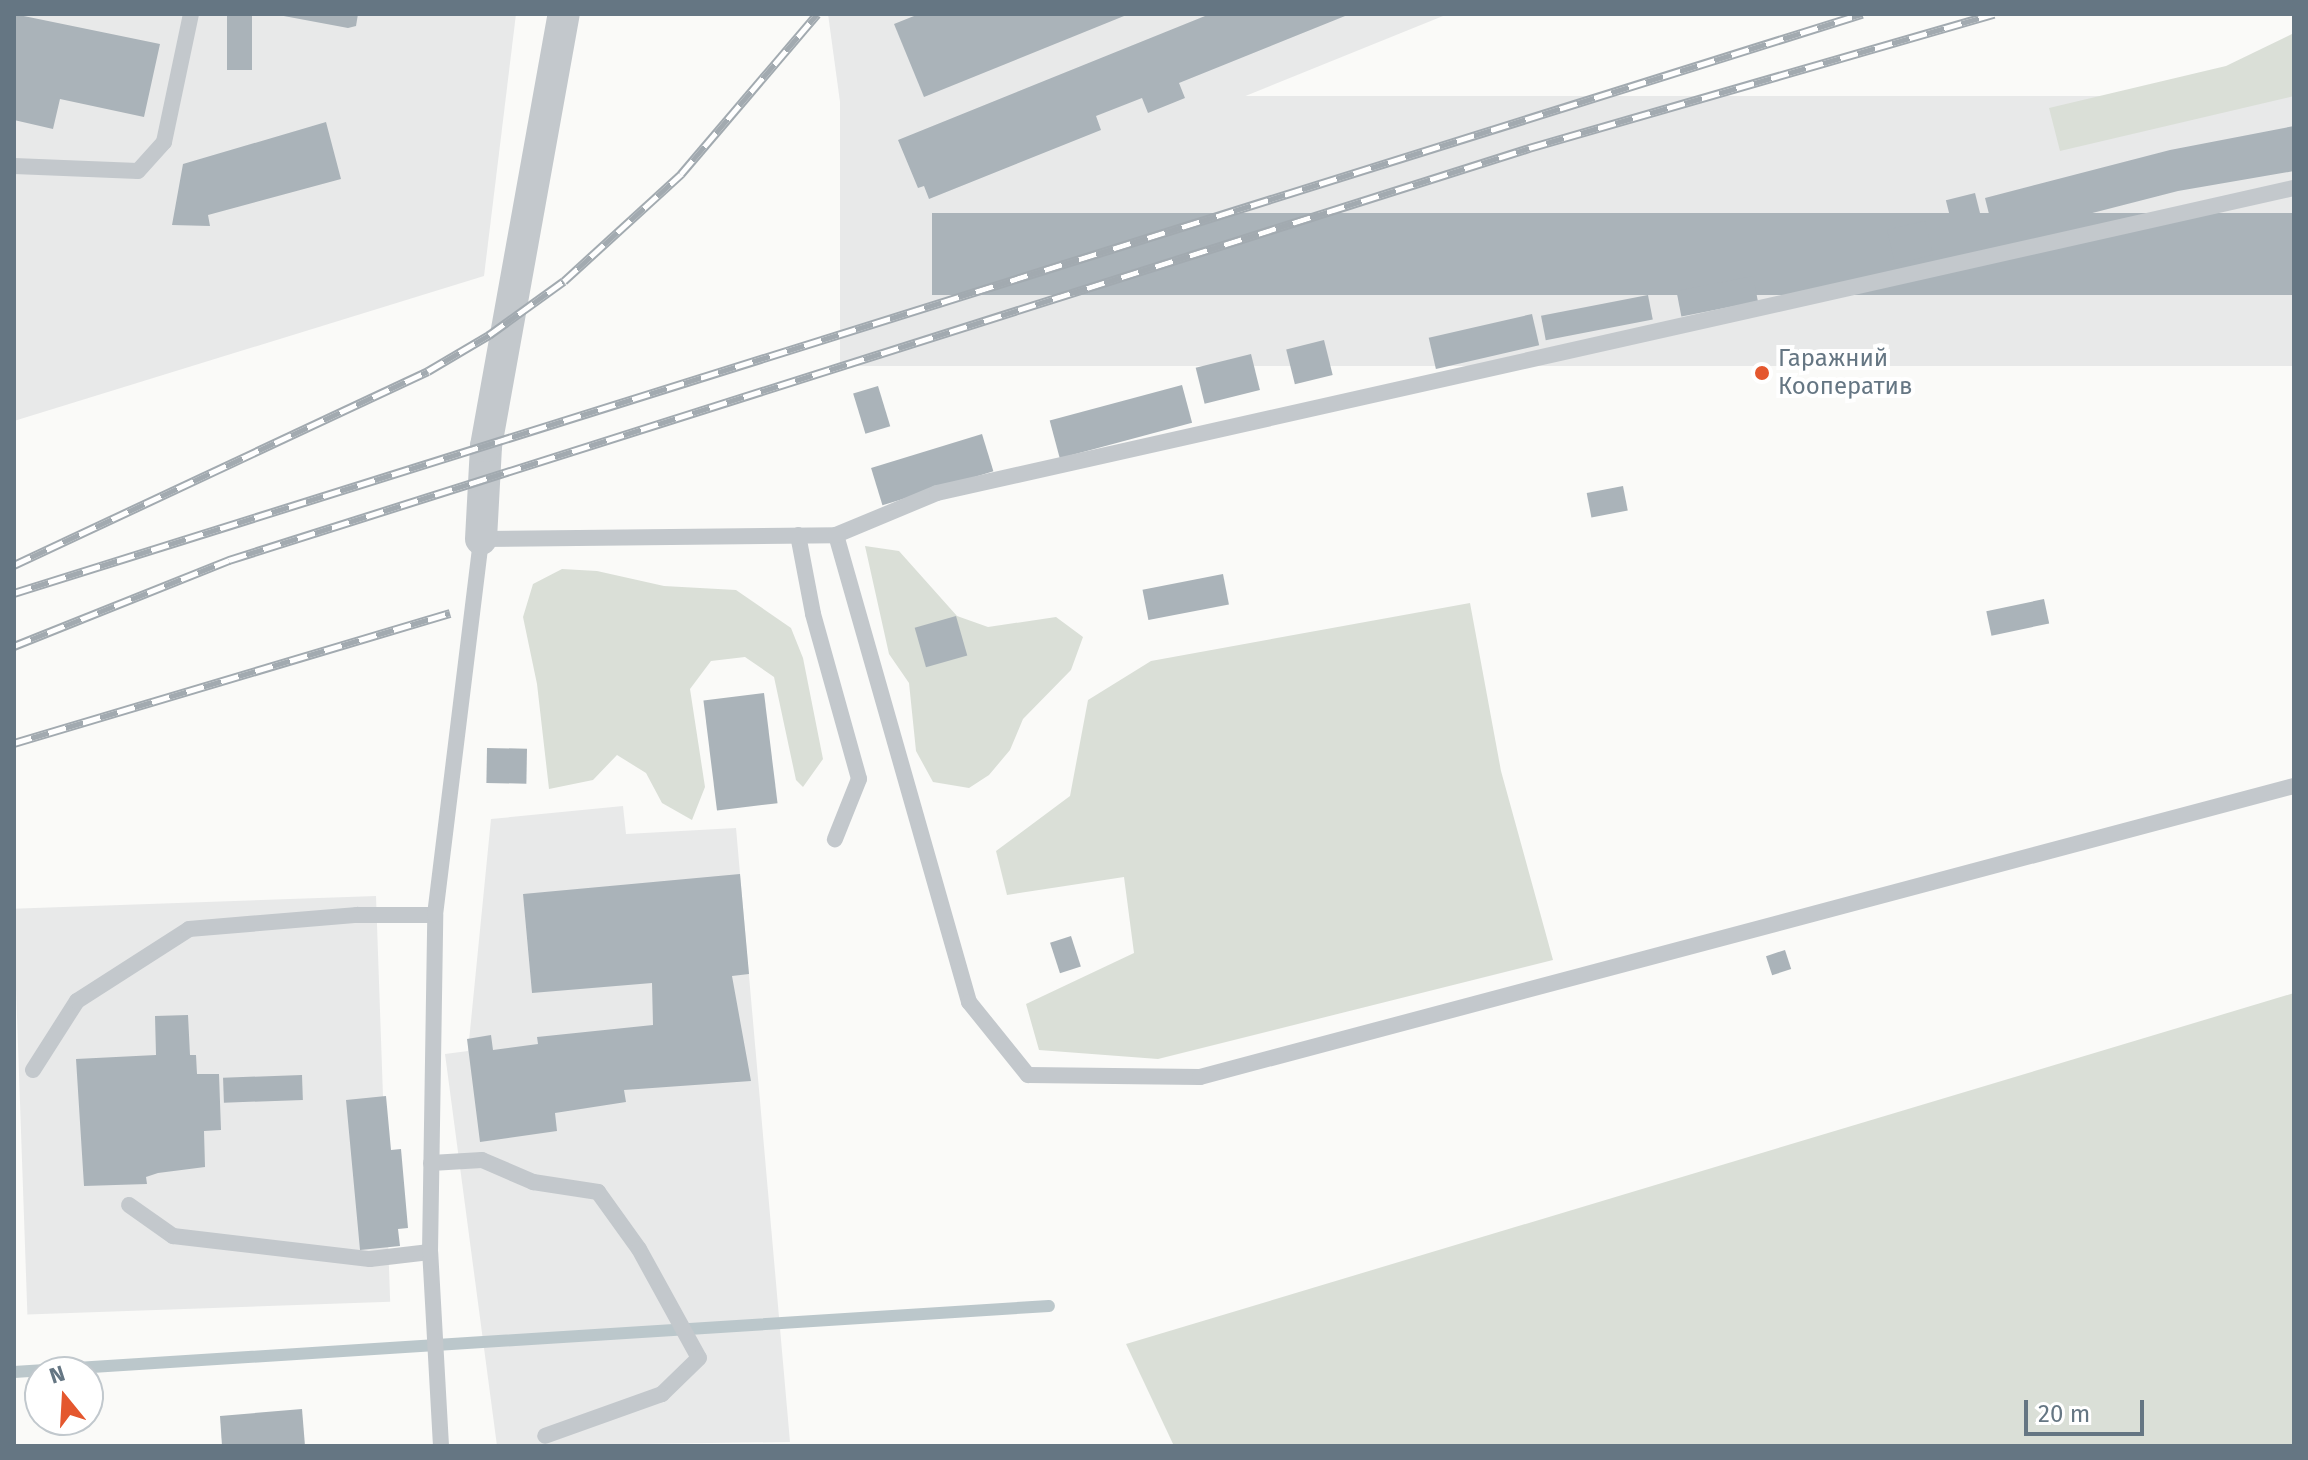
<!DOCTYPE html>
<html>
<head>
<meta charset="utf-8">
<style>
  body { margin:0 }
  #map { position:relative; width:2308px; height:1460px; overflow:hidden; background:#fafaf8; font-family:"Fira Sans",sans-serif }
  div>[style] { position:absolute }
  .built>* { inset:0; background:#e8e9e9; transform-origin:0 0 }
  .green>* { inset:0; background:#dadfd7 }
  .stream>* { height:12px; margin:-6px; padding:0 6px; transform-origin:6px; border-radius:6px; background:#bbc7cb }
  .building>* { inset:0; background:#aab3b9; transform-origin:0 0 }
  .lane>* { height:16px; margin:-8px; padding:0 8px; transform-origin:8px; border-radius:8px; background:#c3c8cc }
  .street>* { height:32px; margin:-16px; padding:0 16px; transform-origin:16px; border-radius:16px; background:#c3c8cc }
  .rail>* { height:9px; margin-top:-4.5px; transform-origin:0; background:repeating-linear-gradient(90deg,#fff 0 18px,#a2aab0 0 36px); box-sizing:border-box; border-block:2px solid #a2aab0 }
  .dots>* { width:22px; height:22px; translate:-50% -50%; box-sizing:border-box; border:4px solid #fff; border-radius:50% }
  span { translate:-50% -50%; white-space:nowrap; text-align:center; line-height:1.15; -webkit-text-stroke:8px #fff; paint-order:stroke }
  .poi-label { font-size:24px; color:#657683 }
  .left { translate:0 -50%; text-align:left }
  .frame { position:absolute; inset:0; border:16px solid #657683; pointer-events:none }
  .north { position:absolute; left:24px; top:1356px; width:80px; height:80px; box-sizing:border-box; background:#fff; border:2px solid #c1c8cd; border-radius:50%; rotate:342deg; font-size:22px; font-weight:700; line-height:32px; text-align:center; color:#657683 }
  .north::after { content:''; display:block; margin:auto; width:28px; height:36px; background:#e4572e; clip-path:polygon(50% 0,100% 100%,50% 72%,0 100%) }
  .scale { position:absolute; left:2024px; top:1400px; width:120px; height:36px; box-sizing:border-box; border:4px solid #657683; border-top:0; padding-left:10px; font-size:24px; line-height:28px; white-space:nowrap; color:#657683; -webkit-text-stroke:6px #fff; paint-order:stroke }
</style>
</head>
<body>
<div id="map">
  <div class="built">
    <i style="clip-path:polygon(14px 14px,516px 14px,484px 276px,14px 421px)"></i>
    <i style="clip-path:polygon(828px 14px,1448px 14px,890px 240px,840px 102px)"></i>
    <i style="left:2294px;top:96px;width:270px;height:1454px;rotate:90deg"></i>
    <i style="clip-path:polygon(623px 806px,626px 834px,736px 828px,790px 1442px,497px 1446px,445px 1054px,468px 1051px,491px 819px)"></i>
    <i style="left:376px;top:896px;width:406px;height:363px;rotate:88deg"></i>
  </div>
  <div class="green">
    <i style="clip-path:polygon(2294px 33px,2294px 96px,2060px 151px,2049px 108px,2226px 66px)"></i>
    <i style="clip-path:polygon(865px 546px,899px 551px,957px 616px,988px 627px,1056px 617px,1083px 637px,1071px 670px,1023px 719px,1010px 750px,989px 775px,969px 788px,933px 782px,916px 751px,909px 683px,889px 654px)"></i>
    <i style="clip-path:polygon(562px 569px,597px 571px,664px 586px,736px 590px,791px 628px,803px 658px,823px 759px,803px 787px,796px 780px,774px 677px,745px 657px,711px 661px,690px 689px,705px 787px,692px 820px,662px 803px,646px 773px,617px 755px,593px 780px,549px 789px,537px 684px,523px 617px,533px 584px)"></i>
    <i style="clip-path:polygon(1470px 603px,1501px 771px,1553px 960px,1158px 1059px,1039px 1050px,1026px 1004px,1134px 953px,1124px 877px,1007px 895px,996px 851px,1070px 796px,1088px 700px,1151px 661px)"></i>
    <i style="clip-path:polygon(2294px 993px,2294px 1446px,1174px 1446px,1126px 1344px)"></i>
  </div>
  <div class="stream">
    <i style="left:14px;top:1372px;width:1037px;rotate:-3.65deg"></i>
  </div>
  <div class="building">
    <i style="clip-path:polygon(14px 14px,160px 44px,144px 117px,60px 99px,53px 129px,14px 120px)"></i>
    <i style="left:227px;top:14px;width:25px;height:56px"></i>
    <i style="clip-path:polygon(273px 14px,358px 14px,356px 26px,348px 28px)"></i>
    <i style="clip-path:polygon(919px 14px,1129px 14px,924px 97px,894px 24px)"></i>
    <i style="clip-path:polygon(1210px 14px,1350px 14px,1179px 83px,1185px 98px,1148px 113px,1142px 98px,1096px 116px,1101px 130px,929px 199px,924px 186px,918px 188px,898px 140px)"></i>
    <i style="clip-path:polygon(326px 122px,341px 179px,208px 215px,210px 226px,172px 225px,183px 164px)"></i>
    <i style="clip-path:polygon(2294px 126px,2294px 171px,2178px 191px,1995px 238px,1985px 198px,2170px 150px)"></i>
    <i style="left:1975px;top:193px;width:49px;height:30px;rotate:76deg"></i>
    <i style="left:2294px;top:213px;width:82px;height:1362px;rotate:90deg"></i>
    <i style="left:1925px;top:221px;width:35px;height:39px;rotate:77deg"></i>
    <i style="left:1753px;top:276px;width:26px;height:78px;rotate:79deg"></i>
    <i style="left:1648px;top:295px;width:25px;height:109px;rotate:79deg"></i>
    <i style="left:1532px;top:314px;width:32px;height:106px;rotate:77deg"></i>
    <i style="left:1324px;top:340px;width:36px;height:39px;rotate:76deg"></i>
    <i style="left:1251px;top:354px;width:37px;height:57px;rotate:76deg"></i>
    <i style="left:1182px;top:385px;width:39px;height:137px;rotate:75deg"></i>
    <i style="left:878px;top:386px;width:42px;height:26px;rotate:73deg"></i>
    <i style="left:982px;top:434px;width:39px;height:116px;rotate:73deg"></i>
    <i style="left:1623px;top:486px;width:25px;height:37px;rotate:79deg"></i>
    <i style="left:1223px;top:574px;width:31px;height:82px;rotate:79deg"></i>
    <i style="left:2044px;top:599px;width:25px;height:59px;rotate:78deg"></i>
    <i style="left:956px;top:616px;width:41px;height:43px;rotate:74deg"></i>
    <i style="left:764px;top:693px;width:111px;height:61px;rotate:83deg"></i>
    <i style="left:487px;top:748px;width:40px;height:35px;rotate:1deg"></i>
    <i style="clip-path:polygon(740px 874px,749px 974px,732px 976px,751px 1081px,624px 1090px,626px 1102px,555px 1113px,557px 1131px,480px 1142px,467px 1039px,491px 1035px,493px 1050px,538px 1044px,537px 1037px,653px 1025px,652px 983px,532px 993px,523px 894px)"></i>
    <i style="left:1071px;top:936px;width:32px;height:22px;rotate:72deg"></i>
    <i style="left:1785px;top:950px;width:20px;height:20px;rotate:72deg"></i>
    <i style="clip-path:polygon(188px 1015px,190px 1055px,196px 1055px,197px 1074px,219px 1074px,221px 1130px,204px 1131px,205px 1167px,158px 1173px,146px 1177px,147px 1184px,84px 1186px,76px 1059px,156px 1055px,155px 1016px)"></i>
    <i style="left:302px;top:1075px;width:25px;height:79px;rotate:88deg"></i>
    <i style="clip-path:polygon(386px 1096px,391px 1150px,401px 1149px,408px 1228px,398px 1229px,400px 1246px,360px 1250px,346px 1100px)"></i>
    <i style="clip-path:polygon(302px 1409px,305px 1446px,222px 1446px,220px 1416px)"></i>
  </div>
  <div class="lane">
    <i style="left:14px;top:166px;width:124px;rotate:2.3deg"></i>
    <i style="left:138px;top:171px;width:39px;rotate:-48deg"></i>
    <i style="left:164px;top:142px;width:131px;rotate:-78.1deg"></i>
    <i style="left:798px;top:535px;width:80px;rotate:79.2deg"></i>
    <i style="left:813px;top:614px;width:171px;rotate:74.4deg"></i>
    <i style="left:859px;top:779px;width:65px;rotate:111.8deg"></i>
    <i style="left:836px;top:535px;width:486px;rotate:74.1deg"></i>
    <i style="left:969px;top:1002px;width:94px;rotate:51.1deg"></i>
    <i style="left:1028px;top:1075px;width:172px;rotate:0.7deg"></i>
    <i style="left:1200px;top:1077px;width:1132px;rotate:-14.9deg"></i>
    <i style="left:33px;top:1070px;width:82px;rotate:-57.5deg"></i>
    <i style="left:77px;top:1001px;width:133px;rotate:-32.7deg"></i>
    <i style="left:189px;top:929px;width:169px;rotate:-4.8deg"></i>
    <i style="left:357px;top:915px;width:78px"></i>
    <i style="left:431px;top:1163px;width:51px;rotate:-3.4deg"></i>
    <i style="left:482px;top:1160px;width:56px;rotate:23.3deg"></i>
    <i style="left:533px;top:1182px;width:66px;rotate:8.7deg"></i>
    <i style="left:598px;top:1192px;width:70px;rotate:54.3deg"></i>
    <i style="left:639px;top:1249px;width:124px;rotate:61.2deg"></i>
    <i style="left:699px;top:1358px;width:52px;rotate:135.8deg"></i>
    <i style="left:662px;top:1394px;width:124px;rotate:160.3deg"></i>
    <i style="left:129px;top:1205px;width:54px;rotate:35.2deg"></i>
    <i style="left:173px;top:1236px;width:198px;rotate:6.7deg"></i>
    <i style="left:370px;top:1259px;width:60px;rotate:-6.7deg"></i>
    <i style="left:441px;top:1446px;width:194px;rotate:-93.2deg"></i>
    <i style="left:430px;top:1252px;width:337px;rotate:-89.1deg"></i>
    <i style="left:435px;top:915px;width:379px;rotate:-83deg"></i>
    <i style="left:481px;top:539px;width:355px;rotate:-0.6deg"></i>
    <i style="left:836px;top:535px;width:109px;rotate:-22.6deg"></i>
    <i style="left:937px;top:493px;width:1391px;rotate:-12.67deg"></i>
  </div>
  <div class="street">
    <i style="left:481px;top:539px;width:93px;rotate:-86.9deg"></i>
    <i style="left:486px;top:446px;width:439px;rotate:-79.8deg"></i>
  </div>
  <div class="rail">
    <i style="left:14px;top:565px;width:457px;rotate:-25.1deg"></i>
    <i style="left:428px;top:371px;width:71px;rotate:-30.5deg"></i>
    <i style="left:489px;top:335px;width:92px;rotate:-35.8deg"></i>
    <i style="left:564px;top:281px;width:159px;rotate:-42.4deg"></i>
    <i style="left:681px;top:174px;width:210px;rotate:-49.6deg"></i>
    <i style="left:14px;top:593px;width:1937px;rotate:-17.4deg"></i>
    <i style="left:14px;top:646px;width:232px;rotate:-21.8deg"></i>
    <i style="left:229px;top:560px;width:1364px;rotate:-17.58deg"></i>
    <i style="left:1529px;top:148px;width:484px;rotate:-16.1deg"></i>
    <i style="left:14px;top:743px;width:455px;rotate:-16.6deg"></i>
  </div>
  <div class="dots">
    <i style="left:1762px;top:373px;background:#e4572e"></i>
  </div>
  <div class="poi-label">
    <span class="left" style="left:1778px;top:373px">Гаражний<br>Кооператив</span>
  </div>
  <div class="frame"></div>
  <div class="north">N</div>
  <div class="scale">20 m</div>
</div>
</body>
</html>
